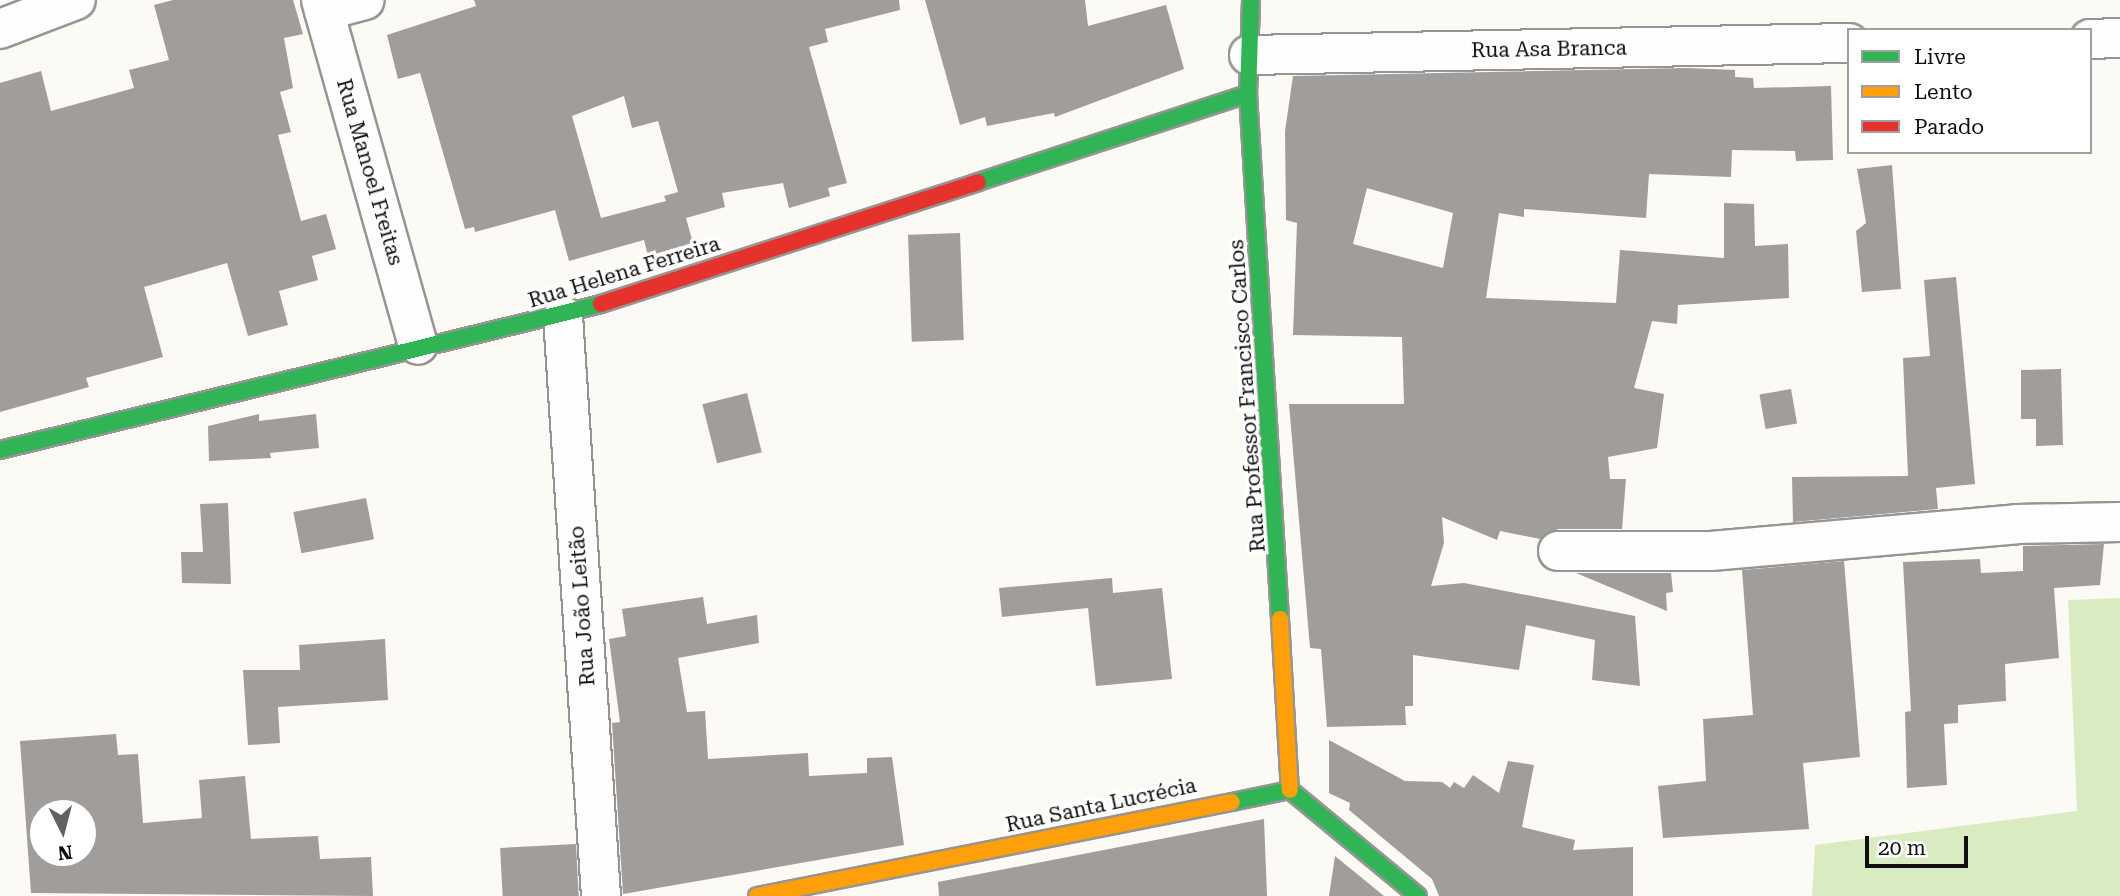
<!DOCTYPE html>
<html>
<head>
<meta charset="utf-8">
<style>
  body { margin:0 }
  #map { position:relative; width:2120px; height:896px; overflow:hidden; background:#fcfaf5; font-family:"Roboto Serif",serif }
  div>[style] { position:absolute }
  .forest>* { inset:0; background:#d9ebc1 }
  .building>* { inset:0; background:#a09d9a; transform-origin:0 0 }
  .roads { filter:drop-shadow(2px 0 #969593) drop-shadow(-2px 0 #969593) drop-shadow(0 2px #969593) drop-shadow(0 -2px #969593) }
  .street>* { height:38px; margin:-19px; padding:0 19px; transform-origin:19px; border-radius:19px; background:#fffefe }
  .fast>* { height:16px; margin:-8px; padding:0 8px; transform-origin:8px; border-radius:8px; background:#30b455 }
  .slow>* { height:16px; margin:-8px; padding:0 8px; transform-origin:8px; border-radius:8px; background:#ff9f0a }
  .jam>* { height:16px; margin:-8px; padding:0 8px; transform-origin:8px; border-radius:8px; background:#e5322d }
  span { translate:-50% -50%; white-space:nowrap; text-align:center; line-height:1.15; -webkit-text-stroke:7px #fff; paint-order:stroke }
  .street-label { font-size:21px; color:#0f0f0f }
  .legend { position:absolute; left:1847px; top:28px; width:245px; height:126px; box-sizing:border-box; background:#fff; border:2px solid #9f9f9f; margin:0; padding:9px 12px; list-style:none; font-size:21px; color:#0f0f0f }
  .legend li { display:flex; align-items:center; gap:14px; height:35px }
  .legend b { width:35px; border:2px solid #9f9f9f }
  .north { position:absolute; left:28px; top:798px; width:70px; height:70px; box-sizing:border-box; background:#fff; border:2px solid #9f9f9f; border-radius:50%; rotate:174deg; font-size:19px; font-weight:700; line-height:28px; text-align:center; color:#0f0f0f }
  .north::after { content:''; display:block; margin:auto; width:24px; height:32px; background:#626160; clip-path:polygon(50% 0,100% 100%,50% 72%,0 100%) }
  .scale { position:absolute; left:1865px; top:836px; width:103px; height:32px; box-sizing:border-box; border:4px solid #0f0f0f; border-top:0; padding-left:9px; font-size:21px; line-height:24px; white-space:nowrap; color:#0f0f0f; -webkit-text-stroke:5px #fff; paint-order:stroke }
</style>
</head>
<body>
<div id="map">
  <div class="forest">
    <i style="clip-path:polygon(2120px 598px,2120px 896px,1812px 896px,1815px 845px,2077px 811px,2068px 600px)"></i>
  </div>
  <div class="building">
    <i style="clip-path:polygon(173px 0,293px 0,303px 34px,284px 38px,293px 88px,280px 92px,291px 132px,278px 135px,301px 221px,326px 214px,336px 249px,312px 256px,318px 280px,279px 291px,288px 325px,248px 336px,227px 263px,144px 287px,163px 357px,86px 378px,89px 387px,0 412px,0 83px,41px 71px,51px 111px,134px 88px,129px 70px,169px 60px,154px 5px)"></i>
    <i style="clip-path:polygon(evenodd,474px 0,899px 0,900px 10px,825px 29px,828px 42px,809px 47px,847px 183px,828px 188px,830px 196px,789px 208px,783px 183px,722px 193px,725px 207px,686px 218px,693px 243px,648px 256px,644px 240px,569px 261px,555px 210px,475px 232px,474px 227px,465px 229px,420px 73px,398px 79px,387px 35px,476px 6px,474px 0,624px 96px,632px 128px,658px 121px,678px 192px,664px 196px,666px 201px,601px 218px,572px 116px,624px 96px)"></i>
    <i style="clip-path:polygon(925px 0,1085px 0,1088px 26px,1166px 5px,1184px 69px,1055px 117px,1054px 113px,987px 126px,985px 117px,960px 125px)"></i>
    <i style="clip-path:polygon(evenodd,1687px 68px,1735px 70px,1735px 77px,1753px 78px,1754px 88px,1831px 86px,1833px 160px,1796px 161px,1795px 151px,1732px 150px,1731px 177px,1649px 174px,1646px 218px,1524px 209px,1524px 217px,1499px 213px,1486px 298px,1616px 303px,1620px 250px,1724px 258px,1724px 203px,1754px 204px,1755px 246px,1788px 244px,1789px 298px,1678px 305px,1677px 324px,1652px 321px,1634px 388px,1664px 394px,1657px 448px,1608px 457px,1610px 479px,1626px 479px,1622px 529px,1558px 529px,1540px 539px,1500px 531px,1497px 540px,1442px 517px,1444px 543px,1431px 586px,1464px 583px,1635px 616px,1640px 686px,1592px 680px,1595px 640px,1526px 625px,1519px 670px,1413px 655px,1413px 706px,1405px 706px,1406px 725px,1327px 727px,1321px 649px,1310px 648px,1289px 404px,1404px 404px,1402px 337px,1293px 335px,1297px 223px,1286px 220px,1285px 131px,1293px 76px,1687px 68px,1367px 188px,1453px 213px,1443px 268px,1353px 244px,1367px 188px)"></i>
    <i style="clip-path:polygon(1892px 165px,1901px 289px,1862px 292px,1856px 231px,1866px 223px,1857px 169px)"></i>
    <i style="left:960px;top:233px;width:107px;height:52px;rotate:88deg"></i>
    <i style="clip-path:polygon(1956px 277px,1975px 484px,1936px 488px,1938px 509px,1793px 522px,1792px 477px,1908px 476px,1903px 358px,1930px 356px,1924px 280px)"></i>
    <i style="clip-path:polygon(2061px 369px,2063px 445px,2036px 446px,2036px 419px,2021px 419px,2021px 370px)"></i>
    <i style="left:1791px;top:389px;width:35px;height:32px;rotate:80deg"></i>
    <i style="left:747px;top:393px;width:61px;height:46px;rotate:76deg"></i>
    <i style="clip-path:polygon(259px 414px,259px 421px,316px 414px,319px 448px,270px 453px,271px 458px,209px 461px,208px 426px)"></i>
    <i style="left:366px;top:498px;width:42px;height:74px;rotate:79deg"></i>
    <i style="clip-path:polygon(228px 503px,231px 584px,182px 583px,181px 552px,203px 552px,200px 504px)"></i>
    <i style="clip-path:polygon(2104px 544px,2100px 585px,2054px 588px,2059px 658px,2005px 664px,2006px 701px,1958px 705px,1958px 723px,1944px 724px,1947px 785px,1907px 788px,1905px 712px,1911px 711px,1903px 562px,1980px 559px,1981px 573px,2023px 571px,2023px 546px)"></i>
    <i style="clip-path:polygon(1844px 561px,1860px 757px,1803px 763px,1809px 829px,1663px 838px,1658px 786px,1706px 781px,1703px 719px,1753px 715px,1742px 570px)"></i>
    <i style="clip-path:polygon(1576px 573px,1671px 573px,1673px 592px,1666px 593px,1667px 611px)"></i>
    <i style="clip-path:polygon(1112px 578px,1113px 593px,1162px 588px,1172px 679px,1096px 686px,1088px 608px,1002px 617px,999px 588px)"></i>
    <i style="clip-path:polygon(703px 597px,707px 624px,757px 615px,759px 643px,678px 658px,687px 712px,705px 711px,708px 759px,808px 753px,809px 776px,867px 773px,867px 758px,892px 757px,904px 845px,623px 894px,612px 723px,620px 722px,609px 639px,626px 636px,622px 609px)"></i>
    <i style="clip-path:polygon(385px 639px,388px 700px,278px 707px,280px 743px,248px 745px,243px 670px,300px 670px,299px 645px)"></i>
    <i style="clip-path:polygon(evenodd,116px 734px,118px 755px,138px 754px,143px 823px,202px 818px,199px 780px,245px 776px,251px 839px,318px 836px,320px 859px,371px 857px,373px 896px,31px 893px,20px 741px,116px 734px,42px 812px,84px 812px,84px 854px,42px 854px,42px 812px)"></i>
    <i style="clip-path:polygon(1329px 740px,1405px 781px,1442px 782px,1450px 788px,1454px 782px,1464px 788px,1473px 775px,1499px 793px,1508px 761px,1534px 765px,1522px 827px,1575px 840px,1573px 850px,1633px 847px,1633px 896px,1439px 896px,1432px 879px,1349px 810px,1350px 803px,1329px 793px)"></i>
    <i style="clip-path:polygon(1264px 819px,1267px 896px,939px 896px,938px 882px)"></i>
    <i style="left:576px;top:844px;width:52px;height:76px;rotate:87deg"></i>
    <i style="clip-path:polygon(1335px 856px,1384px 896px,1329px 896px)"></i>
  </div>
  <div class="roads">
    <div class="street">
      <i style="left:321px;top:0;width:358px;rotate:74.3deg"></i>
      <i style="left:324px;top:11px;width:42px;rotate:-15deg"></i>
      <i style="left:0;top:29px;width:81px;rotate:-20.9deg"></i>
      <i style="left:2090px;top:39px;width:30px;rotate:-2deg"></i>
      <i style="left:1249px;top:55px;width:600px;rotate:-1.15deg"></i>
      <i style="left:563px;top:316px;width:581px;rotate:86.25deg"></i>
      <i style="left:1558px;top:551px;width:153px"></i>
      <i style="left:1711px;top:551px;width:307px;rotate:-5deg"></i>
      <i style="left:2017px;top:524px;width:103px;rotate:-1.1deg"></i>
    </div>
    <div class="fast">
      <i style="left:1251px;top:0;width:94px;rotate:91.8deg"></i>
      <i style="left:1248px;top:94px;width:526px;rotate:86.51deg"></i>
      <i style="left:978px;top:182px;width:284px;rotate:-18.1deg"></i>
      <i style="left:0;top:450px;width:618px;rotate:-13.65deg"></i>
      <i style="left:1232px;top:802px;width:59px;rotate:-11.7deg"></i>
      <i style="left:1290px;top:790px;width:166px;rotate:39.6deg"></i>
    </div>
    <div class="slow">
      <i style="left:1280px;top:619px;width:171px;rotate:86.7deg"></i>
      <i style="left:757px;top:896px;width:484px;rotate:-11.2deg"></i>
    </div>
    <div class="jam">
      <i style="left:601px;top:304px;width:396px;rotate:-17.9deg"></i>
    </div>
  </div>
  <div class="street-label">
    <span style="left:1549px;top:49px;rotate:-1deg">Rua Asa Branca</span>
    <span style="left:370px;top:172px;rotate:74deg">Rua Manoel Freitas</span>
    <span style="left:624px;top:272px;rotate:-17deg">Rua Helena Ferreira</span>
    <span style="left:1247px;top:396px;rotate:-94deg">Rua Professor Francisco Carlos</span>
    <span style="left:582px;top:606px;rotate:-94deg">Rua João Leitão</span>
    <span style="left:1101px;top:805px;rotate:-12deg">Rua Santa Lucrécia</span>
  </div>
  <ul class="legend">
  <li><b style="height:9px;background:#30b455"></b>Livre</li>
  <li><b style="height:9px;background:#ff9f0a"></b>Lento</li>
  <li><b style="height:9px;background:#e5322d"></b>Parado</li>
  </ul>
  <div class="north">N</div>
  <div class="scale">20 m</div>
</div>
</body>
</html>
